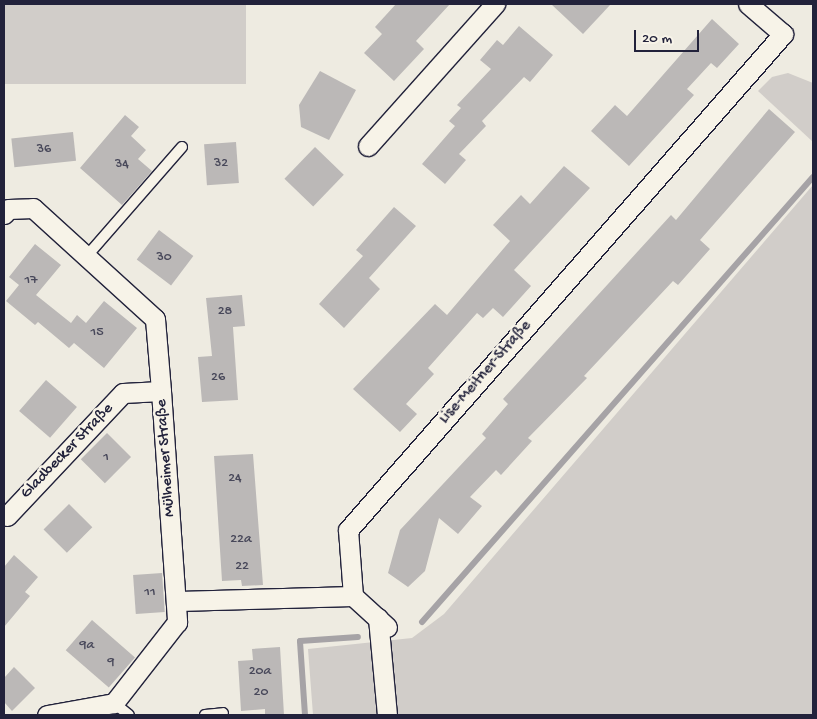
<!DOCTYPE html>
<html>
<head>
<meta charset="utf-8">
<style>
  body { margin:0 }
  #map { position:relative; width:817px; height:719px; overflow:hidden; background:#eeebe1; font-family:"Gochi Hand",sans-serif }
  div>[style] { position:absolute }
  .green>* { inset:0; background:#d1cdc9; transform-origin:0 0 }
  .stream>* { height:6px; margin:-3px; padding:0 3px; transform-origin:3px; border-radius:3px; background:#a6a3a6 }
  .building>* { inset:0; background:#bbb8b7; transform-origin:0 0 }
  .roads { filter:drop-shadow(1px 0 #22223b) drop-shadow(-1px 0 #22223b) drop-shadow(0 1px #22223b) drop-shadow(0 -1px #22223b) }
  .lane>* { height:10px; margin:-5px; padding:0 5px; transform-origin:5px; border-radius:5px; background:#f7f3e8 }
  .street>* { height:19px; margin:-9.5px; padding:0 9.5px; transform-origin:9.5px; border-radius:9.5px; background:#f7f3e8 }
  span { translate:-50% -50%; white-space:nowrap; text-align:center; line-height:1.15; -webkit-text-stroke:5px #f7f3e8; paint-order:stroke }
  .number-label { font-size:14px; color:#48485a }
  .number-label span { -webkit-text-stroke-width:0 }
  .street-label { font-size:16px; color:#22223b }
  .frame { position:absolute; inset:0; border:5px solid #22223b; pointer-events:none }
  .scale { position:absolute; left:634px; top:30px; width:65px; height:22px; box-sizing:border-box; border:2px solid #22223b; border-top:0; padding-left:6px; font-size:15px; line-height:18px; white-space:nowrap; color:#22223b; -webkit-text-stroke:4px #f7f3e8; paint-order:stroke }
</style>
</head>
<body>
<div id="map">
  <div class="green">
    <i style="left:4px;top:4px;width:242px;height:80px"></i>
    <i style="clip-path:polygon(788px 73px,813px 83px,813px 142px,758px 91px,772px 77px)"></i>
    <i style="clip-path:polygon(813px 185px,813px 715px,313px 715px,308px 649px,412px 638px,444px 614px)"></i>
  </div>
  <div class="stream">
    <i style="left:422px;top:622px;width:592px;rotate:-48.7deg"></i>
    <i style="left:305px;top:715px;width:74px;rotate:-93.9deg"></i>
    <i style="left:300px;top:641px;width:58px;rotate:-3.9deg"></i>
  </div>
  <div class="building">
    <i style="clip-path:polygon(396px 4px,450px 4px,416px 41px,424px 49px,394px 81px,364px 53px,382px 34px,375px 27px)"></i>
    <i style="clip-path:polygon(551px 4px,611px 4px,583px 34px)"></i>
    <i style="clip-path:polygon(712px 19px,739px 44px,717px 68px,711px 63px,687px 89px,694px 95px,629px 166px,591px 131px,615px 105px,627px 116px)"></i>
    <i style="clip-path:polygon(519px 26px,553px 55px,530px 82px,524px 77px,482px 121px,486px 126px,459px 154px,466px 160px,445px 184px,422px 164px,455px 126px,449px 121px,461px 108px,457px 105px,491px 69px,480px 60px,497px 40px,503px 45px)"></i>
    <i style="clip-path:polygon(320px 71px,356px 90px,329px 140px,301px 127px,299px 105px)"></i>
    <i style="clip-path:polygon(769px 109px,795px 132px,700px 240px,710px 249px,678px 285px,673px 281px,584px 376px,587px 378px,528px 438px,532px 441px,501px 475px,496px 470px,470px 497px,482px 506px,458px 534px,439px 518px,425px 571px,408px 587px,388px 573px,400px 530px,486px 438px,482px 434px,508px 404px,503px 399px,671px 215px,676px 220px)"></i>
    <i style="clip-path:polygon(125px 115px,139px 127px,131px 136px,146px 150px,138px 159px,152px 171px,122px 205px,80px 168px)"></i>
    <i style="left:73px;top:132px;width:29px;height:62px;rotate:84deg"></i>
    <i style="left:236px;top:142px;width:41px;height:32px;rotate:86deg"></i>
    <i style="left:315px;top:147px;width:40px;height:44px;rotate:44deg"></i>
    <i style="clip-path:polygon(564px 166px,590px 188px,514px 270px,531px 286px,503px 317px,493px 308px,483px 318px,477px 313px,428px 368px,434px 374px,406px 404px,417px 414px,400px 432px,353px 389px,435px 304px,447px 315px,510px 241px,493px 225px,521px 195px,530px 204px)"></i>
    <i style="clip-path:polygon(394px 207px,416px 226px,369px 278px,380px 289px,344px 328px,319px 304px,363px 256px,356px 250px)"></i>
    <i style="left:159px;top:230px;width:43px;height:37px;rotate:37deg"></i>
    <i style="clip-path:polygon(35px 244px,61px 265px,36px 295px,71px 323px,77px 315px,86px 323px,104px 301px,137px 328px,104px 368px,74px 343px,69px 348px,38px 322px,35px 325px,6px 301px,19px 285px,9px 277px)"></i>
    <i style="clip-path:polygon(242px 295px,245px 326px,233px 327px,238px 400px,202px 402px,198px 357px,212px 356px,206px 298px)"></i>
    <i style="left:46px;top:380px;width:41px;height:41px;rotate:41deg"></i>
    <i style="left:107px;top:433px;width:34px;height:37px;rotate:45deg"></i>
    <i style="clip-path:polygon(253px 454px,263px 585px,242px 586px,241px 580px,222px 581px,214px 456px)"></i>
    <i style="left:69px;top:504px;width:33px;height:36px;rotate:45deg"></i>
    <i style="clip-path:polygon(14px 555px,38px 577px,25px 592px,30px 596px,4px 627px,4px 567px)"></i>
    <i style="left:162px;top:573px;width:39px;height:29px;rotate:86deg"></i>
    <i style="left:92px;top:620px;width:57px;height:40px;rotate:41deg"></i>
    <i style="clip-path:polygon(280px 647px,284px 715px,265px 715px,265px 709px,241px 711px,238px 661px,253px 660px,252px 649px)"></i>
    <i style="clip-path:polygon(14px 667px,35px 688px,12px 711px,4px 702px,4px 678px)"></i>
  </div>
  <div class="roads">
    <div class="lane">
      <i style="left:86px;top:257px;width:146px;rotate:-48.9deg"></i>
      <i style="left:114px;top:703px;width:19px;rotate:39deg"></i>
      <i style="left:205px;top:715px;width:18px;rotate:-6deg"></i>
    </div>
    <div class="street">
      <i style="left:368px;top:146px;width:191px;rotate:-48.2deg"></i>
      <i style="left:4px;top:214px;width:6px;rotate:-51deg"></i>
      <i style="left:8px;top:209px;width:25px;rotate:-2deg"></i>
      <i style="left:33px;top:208px;width:165px;rotate:42.3deg"></i>
      <i style="left:155px;top:319px;width:72px;rotate:85.2deg"></i>
      <i style="left:161px;top:391px;width:232px;rotate:86deg"></i>
      <i style="left:177px;top:622px;width:103px;rotate:127.9deg"></i>
      <i style="left:114px;top:703px;width:68px;rotate:169.8deg"></i>
      <i style="left:7px;top:516px;width:169px;rotate:-46.7deg"></i>
      <i style="left:123px;top:393px;width:38px;rotate:-3deg"></i>
      <i style="left:353px;top:596px;width:46px;rotate:42.4deg"></i>
      <i style="left:178px;top:601px;width:175px;rotate:-1.6deg"></i>
      <i style="left:353px;top:596px;width:66px;rotate:-94.3deg"></i>
      <i style="left:348px;top:530px;width:660px;rotate:-48.75deg"></i>
      <i style="left:783px;top:34px;width:46px;rotate:-139.4deg"></i>
      <i style="left:378px;top:618px;width:97px;rotate:84.7deg"></i>
    </div>
  </div>
  <div class="number-label">
    <span style="left:44px;top:150px">36</span>
    <span style="left:221px;top:164px">32</span>
    <span style="left:122px;top:165px">34</span>
    <span style="left:164px;top:258px">30</span>
    <span style="left:31px;top:281px">17</span>
    <span style="left:225px;top:312px">28</span>
    <span style="left:97px;top:333px">15</span>
    <span style="left:218px;top:378px">26</span>
    <span style="left:106px;top:458px">1</span>
    <span style="left:235px;top:479px">24</span>
    <span style="left:241px;top:540px">22a</span>
    <span style="left:242px;top:567px">22</span>
    <span style="left:150px;top:593px">11</span>
    <span style="left:87px;top:646px">9a</span>
    <span style="left:111px;top:663px">9</span>
    <span style="left:260px;top:672px">20a</span>
    <span style="left:261px;top:693px">20</span>
  </div>
  <div class="street-label">
    <span style="left:486px;top:373px;rotate:-49deg">Lise-Meitner-Straße</span>
    <span style="left:68px;top:452px;rotate:-46deg">Gladbecker Straße</span>
    <span style="left:167px;top:458px;rotate:-94deg">Mülheimer Straße</span>
  </div>
  <div class="frame"></div>
  <div class="scale">20 m</div>
</div>
</body>
</html>
